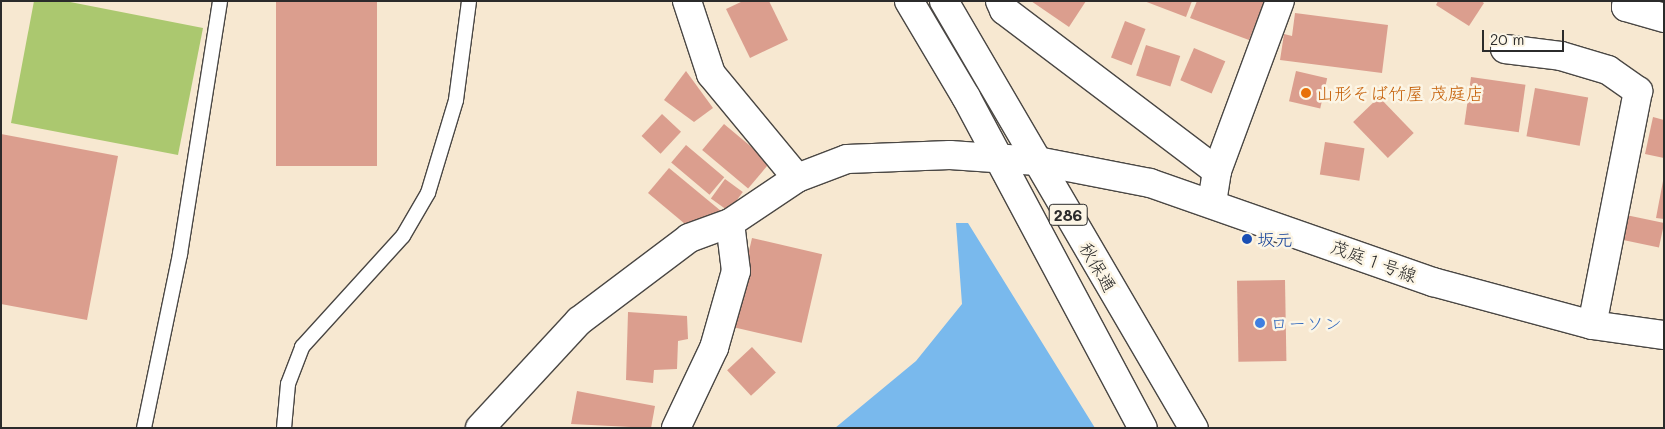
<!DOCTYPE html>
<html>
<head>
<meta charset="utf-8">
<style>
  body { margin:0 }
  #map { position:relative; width:1665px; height:429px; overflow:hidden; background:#f7e8d1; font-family:Mali,"Klee One",sans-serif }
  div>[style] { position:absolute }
  .green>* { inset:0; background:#abc86f }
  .water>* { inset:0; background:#79b9ed }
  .building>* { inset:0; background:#db9e8e; transform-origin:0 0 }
  .roads { filter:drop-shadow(1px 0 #4a4744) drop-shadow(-1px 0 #4a4744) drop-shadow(0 1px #4a4744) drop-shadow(0 -1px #4a4744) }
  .lane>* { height:14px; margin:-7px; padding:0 7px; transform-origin:7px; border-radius:7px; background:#fff }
  .street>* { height:28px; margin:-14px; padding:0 14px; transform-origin:14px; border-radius:14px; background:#fff }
  .secondary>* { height:28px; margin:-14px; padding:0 14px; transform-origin:14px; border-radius:14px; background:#fff }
  .highway>* { height:28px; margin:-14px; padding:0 14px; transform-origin:14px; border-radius:14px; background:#fff }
  .dots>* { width:14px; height:14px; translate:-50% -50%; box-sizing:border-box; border:2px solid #fcf5e5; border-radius:50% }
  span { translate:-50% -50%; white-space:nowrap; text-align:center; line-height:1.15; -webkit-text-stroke:5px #fcf5e5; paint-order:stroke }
  .shield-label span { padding:1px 4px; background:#fcf5e5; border:1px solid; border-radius:4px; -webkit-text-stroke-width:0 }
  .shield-label { font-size:16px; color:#2b2b2b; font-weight:700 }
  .food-label { font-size:18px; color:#c56008 }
  .left { translate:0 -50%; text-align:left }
  .transit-label { font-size:18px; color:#164399 }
  .street-label { font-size:18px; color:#2b2b2b }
  .shop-label { font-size:18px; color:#366cbe }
  .frame { position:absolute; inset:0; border:2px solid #2b2b2b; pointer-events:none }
  .scale { position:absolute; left:1482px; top:30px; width:82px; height:22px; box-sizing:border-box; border:2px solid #2b2b2b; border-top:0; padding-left:6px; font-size:15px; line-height:18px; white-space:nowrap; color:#2b2b2b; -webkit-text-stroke:4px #fcf5e5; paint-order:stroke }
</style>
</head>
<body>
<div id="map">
  <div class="green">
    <i style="clip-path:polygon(34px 1px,65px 1px,203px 28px,178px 155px,11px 123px)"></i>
  </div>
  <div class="water">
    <i style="clip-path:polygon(956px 223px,968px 223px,1095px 428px,835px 428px,916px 361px,962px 304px)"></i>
  </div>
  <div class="building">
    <i style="left:276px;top:1px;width:101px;height:165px"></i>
    <i style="clip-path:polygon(743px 1px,769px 1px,788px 40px,750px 58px,726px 9px)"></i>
    <i style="clip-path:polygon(1031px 1px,1086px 1px,1069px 27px)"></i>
    <i style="clip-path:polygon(1144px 1px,1192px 1px,1186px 17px)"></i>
    <i style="clip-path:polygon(1197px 1px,1261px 1px,1264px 2px,1249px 40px,1190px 18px)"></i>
    <i style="clip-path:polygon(1438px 1px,1481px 1px,1484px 3px,1469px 26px,1436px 5px)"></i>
    <i style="clip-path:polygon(1295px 13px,1388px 25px,1382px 73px,1280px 60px,1284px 34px,1292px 36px)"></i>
    <i style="left:1125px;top:21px;width:22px;height:39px;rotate:21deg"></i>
    <i style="left:1146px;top:45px;width:36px;height:32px;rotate:18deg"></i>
    <i style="left:1194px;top:48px;width:34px;height:35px;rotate:23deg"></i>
    <i style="clip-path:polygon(686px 71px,713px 108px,694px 122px,664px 100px)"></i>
    <i style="left:1296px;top:71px;width:32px;height:31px;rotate:13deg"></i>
    <i style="left:1471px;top:77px;width:55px;height:48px;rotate:8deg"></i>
    <i style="left:1535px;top:88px;width:54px;height:49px;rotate:10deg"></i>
    <i style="left:1379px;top:97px;width:50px;height:36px;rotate:46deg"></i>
    <i style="left:662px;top:114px;width:26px;height:30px;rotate:43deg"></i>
    <i style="clip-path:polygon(1653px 117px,1664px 120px,1664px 158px,1645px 154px)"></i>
    <i style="left:724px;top:124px;width:60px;height:34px;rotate:40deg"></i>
    <i style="clip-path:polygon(1px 134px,118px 156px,87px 320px,1px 304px)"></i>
    <i style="left:1325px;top:142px;width:40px;height:33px;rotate:9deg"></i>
    <i style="left:686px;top:145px;width:50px;height:23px;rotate:40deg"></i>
    <i style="clip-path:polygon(669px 168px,721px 211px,691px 229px,648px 193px)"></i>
    <i style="left:725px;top:179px;width:22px;height:24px;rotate:36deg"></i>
    <i style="clip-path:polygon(1663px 181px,1664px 182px,1664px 219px,1656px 218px)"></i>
    <i style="left:1626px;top:215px;width:39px;height:25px;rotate:12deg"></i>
    <i style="left:752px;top:238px;width:72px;height:91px;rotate:13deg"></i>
    <i style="left:1285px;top:280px;width:81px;height:48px;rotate:89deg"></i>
    <i style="clip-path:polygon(628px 312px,687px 316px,688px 339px,678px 341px,677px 369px,654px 370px,653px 383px,626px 380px)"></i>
    <i style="left:752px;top:347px;width:35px;height:34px;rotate:47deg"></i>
    <i style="clip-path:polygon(577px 391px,655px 406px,651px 428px,571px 424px)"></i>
  </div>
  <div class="roads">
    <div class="lane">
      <i style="left:144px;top:428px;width:178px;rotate:-78.3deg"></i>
      <i style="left:180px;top:254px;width:256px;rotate:-81deg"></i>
      <i style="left:284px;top:428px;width:44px;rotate:-84.8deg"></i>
      <i style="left:288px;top:384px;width:40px;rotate:-69deg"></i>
      <i style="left:302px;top:347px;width:150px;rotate:-47.7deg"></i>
      <i style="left:403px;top:236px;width:50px;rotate:-59.8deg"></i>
      <i style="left:428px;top:193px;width:97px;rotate:-73.2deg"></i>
      <i style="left:456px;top:100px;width:100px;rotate:-82.5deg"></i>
    </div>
    <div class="street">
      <i style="left:687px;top:1px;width:77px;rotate:71.8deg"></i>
      <i style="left:711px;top:74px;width:135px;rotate:50.4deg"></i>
      <i style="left:1000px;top:1px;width:10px;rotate:66deg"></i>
      <i style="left:1004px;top:10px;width:267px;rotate:37.1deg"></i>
      <i style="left:1217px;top:171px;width:32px;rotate:99deg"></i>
      <i style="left:1627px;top:1px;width:6px;rotate:99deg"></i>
      <i style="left:1626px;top:7px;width:40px;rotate:16deg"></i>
      <i style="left:1505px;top:49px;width:56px;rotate:7.1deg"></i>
      <i style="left:1561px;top:56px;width:49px;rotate:16.6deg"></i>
      <i style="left:1608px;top:70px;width:37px;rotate:35deg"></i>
      <i style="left:1638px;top:91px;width:238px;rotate:101.1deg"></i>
      <i style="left:1217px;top:171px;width:181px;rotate:-69.7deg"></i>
      <i style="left:480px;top:428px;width:146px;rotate:-47.2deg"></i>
      <i style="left:579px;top:321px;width:138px;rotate:-37deg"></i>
      <i style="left:689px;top:238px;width:44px;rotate:-20.1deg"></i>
      <i style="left:730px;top:223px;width:81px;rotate:-33.9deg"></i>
      <i style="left:797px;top:178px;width:53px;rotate:-20.8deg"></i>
      <i style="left:847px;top:159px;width:103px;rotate:-2.2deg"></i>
      <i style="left:676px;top:428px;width:89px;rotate:-64.6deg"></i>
      <i style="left:714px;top:348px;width:80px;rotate:-74.1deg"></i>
      <i style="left:736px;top:271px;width:48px;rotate:-97.1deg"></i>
    </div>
    <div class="secondary">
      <i style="left:950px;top:155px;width:87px;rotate:3.9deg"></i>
      <i style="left:1037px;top:161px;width:115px;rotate:11deg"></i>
      <i style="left:1150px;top:183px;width:300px;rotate:19.3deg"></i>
      <i style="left:1433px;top:282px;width:165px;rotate:15.1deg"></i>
      <i style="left:1592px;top:325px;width:73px;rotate:7.9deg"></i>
    </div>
    <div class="highway">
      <i style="left:909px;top:1px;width:112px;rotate:59.3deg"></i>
      <i style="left:966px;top:97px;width:375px;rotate:61.9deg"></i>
      <i style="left:944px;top:1px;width:495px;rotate:59.7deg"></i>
    </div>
  </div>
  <div class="dots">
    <i style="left:1306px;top:93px;background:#e8710a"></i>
    <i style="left:1247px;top:239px;background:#1a4fb4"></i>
    <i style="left:1260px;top:323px;background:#3f7fe0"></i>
  </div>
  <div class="shield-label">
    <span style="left:1068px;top:215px">286</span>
  </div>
  <div class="food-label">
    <span class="left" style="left:1316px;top:93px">山形そば竹屋 茂庭店</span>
  </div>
  <div class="transit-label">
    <span class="left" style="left:1257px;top:239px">坂元</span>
  </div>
  <div class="street-label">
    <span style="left:1374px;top:261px;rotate:20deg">茂庭１号線</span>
    <span style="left:1098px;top:267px;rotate:60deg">秋保通</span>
  </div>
  <div class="shop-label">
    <span class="left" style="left:1270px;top:323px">ローソン</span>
  </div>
  <div class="frame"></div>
  <div class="scale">20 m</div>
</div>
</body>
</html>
